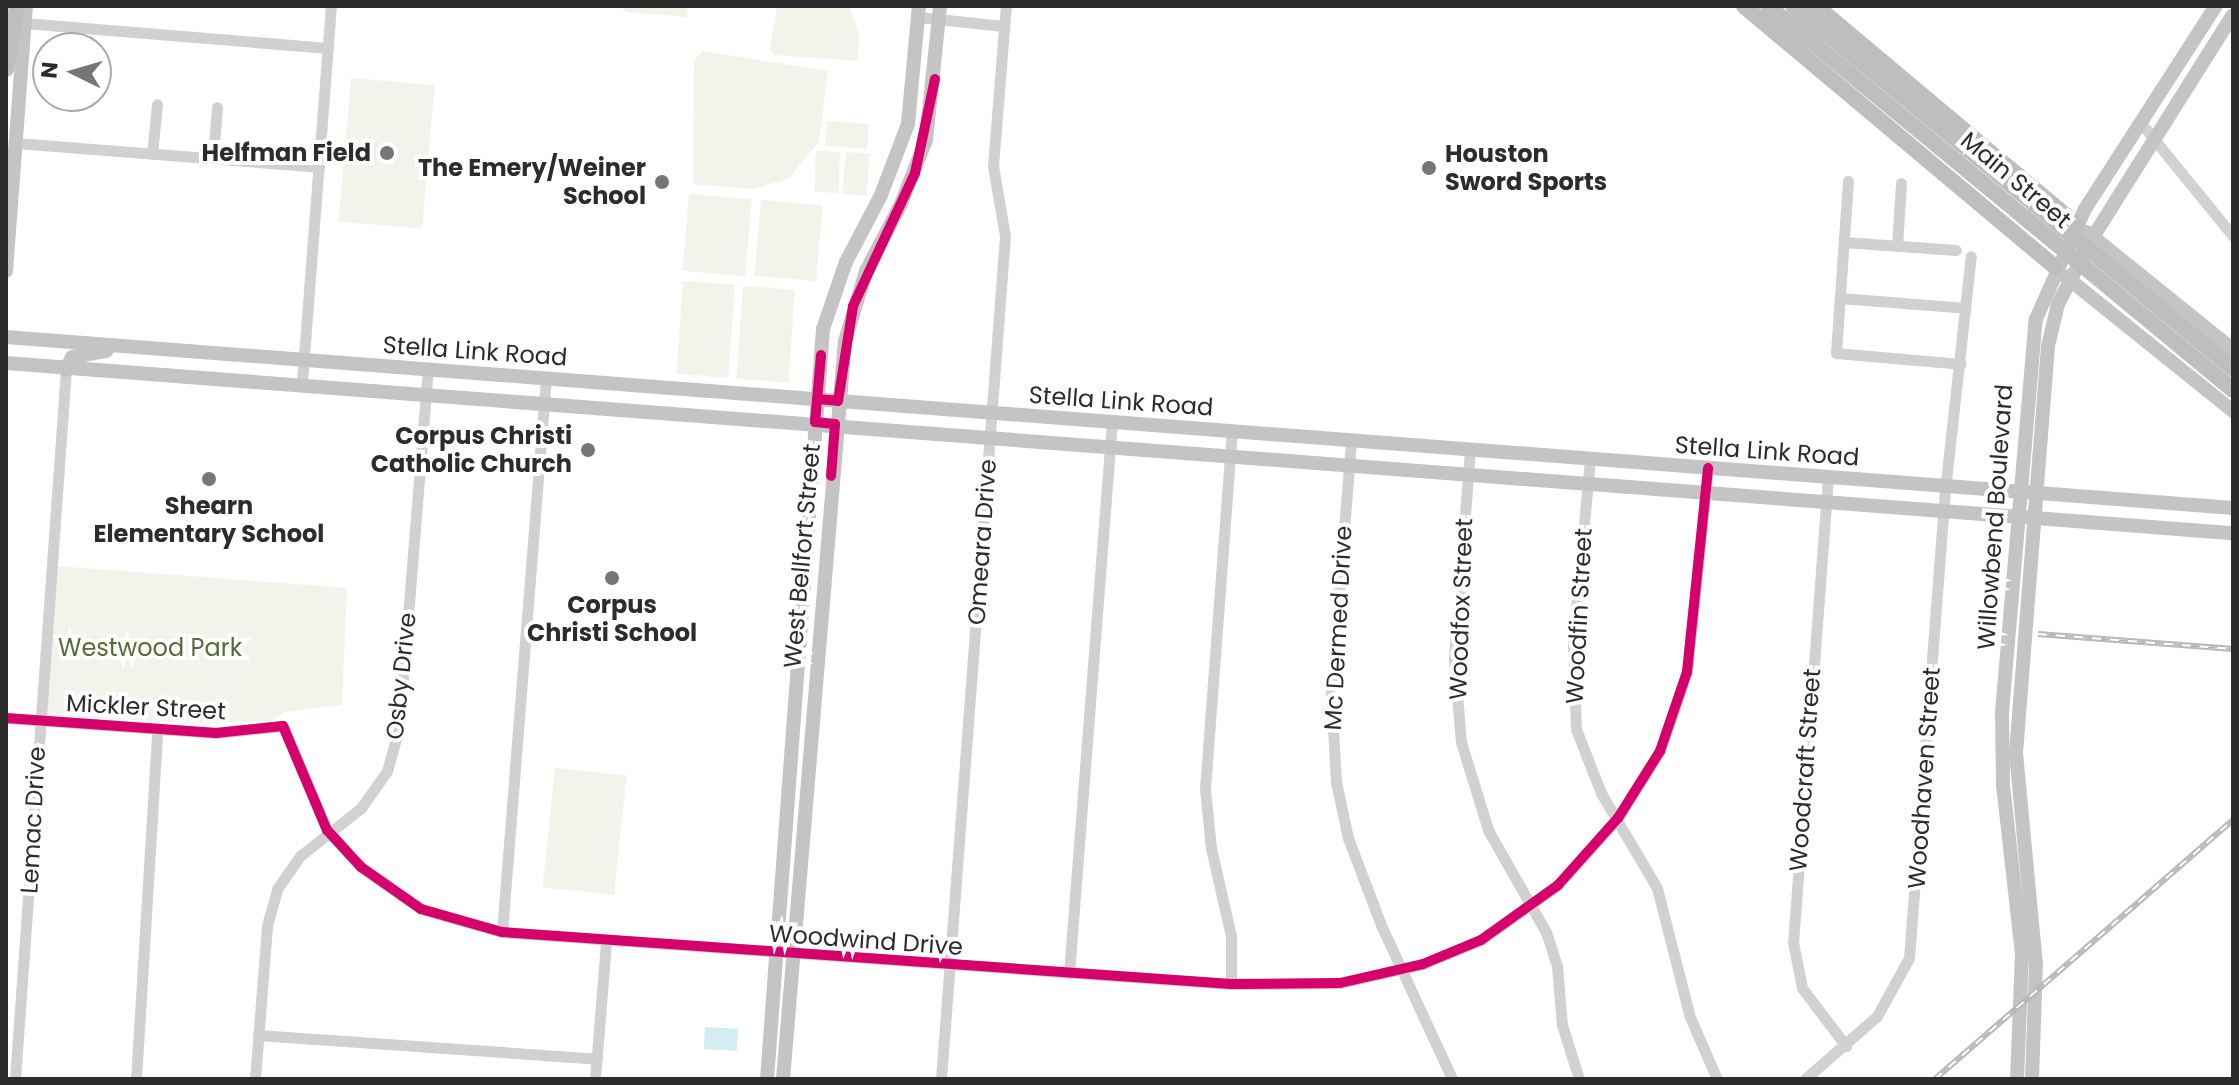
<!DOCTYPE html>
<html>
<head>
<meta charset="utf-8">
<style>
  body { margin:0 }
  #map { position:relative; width:2239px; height:1085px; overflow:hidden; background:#fff; font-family:Poppins,sans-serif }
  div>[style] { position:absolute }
  .green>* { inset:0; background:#f1f4ea; transform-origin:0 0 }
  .water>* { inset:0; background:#d4edf2; transform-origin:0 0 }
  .minor>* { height:11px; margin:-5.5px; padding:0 5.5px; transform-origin:5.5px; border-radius:5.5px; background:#d1d1d1 }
  .major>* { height:14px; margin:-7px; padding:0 7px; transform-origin:7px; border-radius:7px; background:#c4c4c4 }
  .highway>* { height:16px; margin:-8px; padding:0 8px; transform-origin:8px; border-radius:8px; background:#bebebe }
  .rail>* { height:6px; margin-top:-3px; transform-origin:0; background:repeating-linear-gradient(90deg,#fff 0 9px,#b8b8b8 0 18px); box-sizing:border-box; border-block:2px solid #b8b8b8 }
  .highway-bridge>* { height:16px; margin:-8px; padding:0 8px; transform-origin:8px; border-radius:8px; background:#bebebe }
  .cycleway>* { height:10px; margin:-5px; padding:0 5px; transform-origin:5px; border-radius:5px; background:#d6006c }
  .dots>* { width:22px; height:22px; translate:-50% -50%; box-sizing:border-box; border:4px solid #fff; border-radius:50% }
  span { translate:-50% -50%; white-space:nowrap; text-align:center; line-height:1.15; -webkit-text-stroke:8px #fff; paint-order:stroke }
  .poi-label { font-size:24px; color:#2c2c2c; font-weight:700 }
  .right { translate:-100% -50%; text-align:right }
  .left { translate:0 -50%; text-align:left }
  .street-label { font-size:24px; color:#2c2c2c }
  .park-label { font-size:24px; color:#596a37 }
  .frame { position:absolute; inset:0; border:8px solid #2c2c2c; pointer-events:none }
  .north { position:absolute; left:32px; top:32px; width:80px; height:80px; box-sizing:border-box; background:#fff; border:2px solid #ababab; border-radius:50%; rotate:275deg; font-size:22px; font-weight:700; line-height:32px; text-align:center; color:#2c2c2c }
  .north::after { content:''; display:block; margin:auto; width:28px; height:36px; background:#767676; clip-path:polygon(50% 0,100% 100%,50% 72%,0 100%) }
</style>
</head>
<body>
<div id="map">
  <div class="green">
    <i style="clip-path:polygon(619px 6px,688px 6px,687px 17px,627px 12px)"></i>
    <i style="clip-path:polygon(777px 6px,849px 6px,859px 36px,858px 61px,774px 55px,770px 49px)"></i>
    <i style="clip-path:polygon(703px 51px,828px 71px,819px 142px,788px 179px,752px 189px,693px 184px,694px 60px)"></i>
    <i style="left:351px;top:78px;width:84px;height:144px;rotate:5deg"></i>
    <i style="left:827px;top:121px;width:42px;height:25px;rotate:4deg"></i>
    <i style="left:816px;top:151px;width:24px;height:41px;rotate:2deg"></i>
    <i style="left:846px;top:152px;width:24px;height:42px;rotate:5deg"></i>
    <i style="left:689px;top:194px;width:63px;height:77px;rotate:5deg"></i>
    <i style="left:761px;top:200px;width:62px;height:76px;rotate:5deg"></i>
    <i style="left:683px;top:281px;width:52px;height:93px;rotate:4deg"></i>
    <i style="left:743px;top:286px;width:52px;height:93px;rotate:4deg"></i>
    <i style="clip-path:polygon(56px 566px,347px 588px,342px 705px,284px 712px,273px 721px,206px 724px,43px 715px)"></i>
    <i style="left:555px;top:768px;width:72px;height:120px;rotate:6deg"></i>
  </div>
  <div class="water">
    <i style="left:705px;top:1027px;width:33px;height:22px;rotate:3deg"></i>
  </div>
  <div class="minor">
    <i style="left:918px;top:17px;width:86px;rotate:6deg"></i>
    <i style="left:24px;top:23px;width:305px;rotate:4.7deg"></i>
    <i style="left:2140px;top:122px;width:147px;rotate:50.8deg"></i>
    <i style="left:16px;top:143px;width:304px;rotate:4.5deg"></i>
    <i style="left:152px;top:154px;width:50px;rotate:-84.3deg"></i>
    <i style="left:213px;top:159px;width:52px;rotate:-85.6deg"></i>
    <i style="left:1848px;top:181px;width:172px;rotate:94deg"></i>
    <i style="left:1836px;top:353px;width:125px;rotate:5deg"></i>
    <i style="left:1844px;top:242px;width:112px;rotate:4.1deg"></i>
    <i style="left:1897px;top:246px;width:63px;rotate:-86.4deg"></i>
    <i style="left:1840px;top:298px;width:126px;rotate:4.5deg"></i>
    <i style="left:302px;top:382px;width:377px;rotate:-85.6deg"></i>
    <i style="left:1351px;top:441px;width:253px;rotate:94.5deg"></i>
    <i style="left:1331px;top:693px;width:89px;rotate:86.8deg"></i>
    <i style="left:1336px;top:782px;width:57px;rotate:77.9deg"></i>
    <i style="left:1348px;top:838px;width:93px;rotate:69.2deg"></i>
    <i style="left:1381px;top:925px;width:170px;rotate:65.2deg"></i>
    <i style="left:1470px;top:450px;width:210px;rotate:94.4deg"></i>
    <i style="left:1454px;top:659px;width:83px;rotate:85.2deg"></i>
    <i style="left:1461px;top:742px;width:92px;rotate:72.9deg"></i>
    <i style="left:1488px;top:830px;width:117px;rotate:60.4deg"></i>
    <i style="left:1546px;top:932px;width:36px;rotate:72deg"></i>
    <i style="left:1557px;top:966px;width:59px;rotate:85.2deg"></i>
    <i style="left:1562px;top:1025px;width:57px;rotate:72.5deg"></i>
    <i style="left:1590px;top:459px;width:186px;rotate:95.3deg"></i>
    <i style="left:1573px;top:644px;width:85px;rotate:88deg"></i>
    <i style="left:1576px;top:729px;width:69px;rotate:68.7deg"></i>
    <i style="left:1601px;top:793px;width:110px;rotate:59.5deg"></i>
    <i style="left:1657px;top:888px;width:133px;rotate:75.7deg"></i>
    <i style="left:1690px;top:1017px;width:68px;rotate:66.5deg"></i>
    <i style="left:1828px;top:478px;width:465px;rotate:94.3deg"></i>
    <i style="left:1793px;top:942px;width:47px;rotate:78.9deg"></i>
    <i style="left:1802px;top:988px;width:73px;rotate:52.8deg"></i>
    <i style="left:6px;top:718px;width:211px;rotate:4.1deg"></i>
    <i style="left:216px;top:733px;width:67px;rotate:-6deg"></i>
    <i style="left:283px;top:726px;width:113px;rotate:67.1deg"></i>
    <i style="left:327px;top:830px;width:50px;rotate:47.4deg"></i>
    <i style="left:361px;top:867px;width:73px;rotate:35deg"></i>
    <i style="left:421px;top:909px;width:84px;rotate:15.9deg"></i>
    <i style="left:502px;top:932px;width:731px;rotate:4.08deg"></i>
    <i style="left:1231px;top:984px;width:109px;rotate:-0.5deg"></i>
    <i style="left:1340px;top:983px;width:85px;rotate:-12.9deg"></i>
    <i style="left:1423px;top:964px;width:63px;rotate:-22.5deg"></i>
    <i style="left:1481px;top:940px;width:95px;rotate:-35.5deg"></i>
    <i style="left:1558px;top:885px;width:90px;rotate:-48.2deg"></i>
    <i style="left:1618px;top:818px;width:79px;rotate:-57.9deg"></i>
    <i style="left:1660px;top:751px;width:83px;rotate:-71.1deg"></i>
    <i style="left:1687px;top:672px;width:205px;rotate:-84.1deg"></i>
    <i style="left:502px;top:932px;width:556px;rotate:-85.46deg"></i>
    <i style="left:1069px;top:973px;width:553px;rotate:-85.54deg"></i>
    <i style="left:1231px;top:984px;width:48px;rotate:-90deg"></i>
    <i style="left:1231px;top:936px;width:90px;rotate:-102.8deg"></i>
    <i style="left:1211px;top:848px;width:59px;rotate:-95.8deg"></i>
    <i style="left:1205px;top:789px;width:358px;rotate:-85.7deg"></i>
    <i style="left:258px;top:1035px;width:340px;rotate:4deg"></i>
    <i style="left:15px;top:1079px;width:711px;rotate:-85.89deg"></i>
    <i style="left:136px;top:1079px;width:349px;rotate:-86.5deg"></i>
    <i style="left:255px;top:1079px;width:154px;rotate:-85.5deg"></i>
    <i style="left:267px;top:925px;width:37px;rotate:-74deg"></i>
    <i style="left:277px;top:889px;width:40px;rotate:-55.1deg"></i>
    <i style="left:300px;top:856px;width:78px;rotate:-38.2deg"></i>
    <i style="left:361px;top:808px;width:45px;rotate:-54.9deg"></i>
    <i style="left:387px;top:771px;width:45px;rotate:-74.4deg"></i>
    <i style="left:399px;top:728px;width:360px;rotate:-85.4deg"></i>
    <i style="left:595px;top:1079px;width:138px;rotate:-85.4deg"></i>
    <i style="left:941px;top:1079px;width:845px;rotate:-85.66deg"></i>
    <i style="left:1005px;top:236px;width:71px;rotate:-99.7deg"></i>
    <i style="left:993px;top:166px;width:161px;rotate:-85.4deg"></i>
    <i style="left:1805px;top:1079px;width:96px;rotate:-41.2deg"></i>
    <i style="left:1877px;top:1016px;width:66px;rotate:-61.1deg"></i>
    <i style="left:1909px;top:958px;width:478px;rotate:-85.6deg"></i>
    <i style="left:1946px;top:481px;width:226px;rotate:-83.7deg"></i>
  </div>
  <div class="major">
    <i style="left:2087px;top:232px;width:188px;rotate:38.9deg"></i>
    <i style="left:6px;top:271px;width:266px;rotate:-85.7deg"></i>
    <i style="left:2065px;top:276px;width:216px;rotate:38.8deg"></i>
    <i style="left:6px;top:337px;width:2234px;rotate:4.39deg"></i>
    <i style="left:6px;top:363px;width:2233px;rotate:4.37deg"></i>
    <i style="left:66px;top:370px;width:14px;rotate:-65deg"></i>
    <i style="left:72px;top:357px;width:35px;rotate:-10deg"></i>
    <i style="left:767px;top:1079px;width:752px;rotate:-85.73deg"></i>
    <i style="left:823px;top:329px;width:71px;rotate:-71.1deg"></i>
    <i style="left:846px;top:262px;width:76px;rotate:-62.4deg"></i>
    <i style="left:881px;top:195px;width:76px;rotate:-69.2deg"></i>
    <i style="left:908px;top:124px;width:119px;rotate:-84.7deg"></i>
    <i style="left:783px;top:1079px;width:741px;rotate:-85.2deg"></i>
    <i style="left:845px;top:341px;width:73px;rotate:-73.3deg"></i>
    <i style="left:866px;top:271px;width:76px;rotate:-62.4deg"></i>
    <i style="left:901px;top:204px;width:69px;rotate:-68.7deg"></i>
    <i style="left:926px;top:140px;width:135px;rotate:-84deg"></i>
    <i style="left:2017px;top:1079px;width:125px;rotate:-87.7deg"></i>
    <i style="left:2022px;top:954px;width:171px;rotate:-96.4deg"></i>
    <i style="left:2003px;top:784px;width:72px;rotate:-90.8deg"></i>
    <i style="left:2002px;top:712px;width:394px;rotate:-85.1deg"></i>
    <i style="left:2036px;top:319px;width:120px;rotate:-66deg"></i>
    <i style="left:2085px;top:209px;width:242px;rotate:-57.2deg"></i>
    <i style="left:2032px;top:1079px;width:114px;rotate:-88deg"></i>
    <i style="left:2036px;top:965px;width:213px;rotate:-95.4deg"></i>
    <i style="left:2016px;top:753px;width:408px;rotate:-85.5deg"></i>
    <i style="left:2048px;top:346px;width:43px;rotate:-76.6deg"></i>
    <i style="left:2058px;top:304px;width:76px;rotate:-62.4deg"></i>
    <i style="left:2093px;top:237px;width:262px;rotate:-57.8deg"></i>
  </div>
  <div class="highway">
    <i style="left:1744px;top:6px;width:406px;rotate:40deg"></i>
    <i style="left:1768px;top:6px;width:332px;rotate:39.5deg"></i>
    <i style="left:1793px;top:6px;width:313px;rotate:39.4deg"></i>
    <i style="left:1816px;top:6px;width:341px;rotate:40deg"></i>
    <i style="left:6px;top:69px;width:64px;rotate:-80.1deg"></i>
  </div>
  <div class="rail">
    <i style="left:2038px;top:634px;width:196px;rotate:4.4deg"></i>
    <i style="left:1935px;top:1079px;width:395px;rotate:-41deg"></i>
  </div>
  <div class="highway-bridge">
    <i style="left:2035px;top:205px;width:257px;rotate:39.6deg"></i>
    <i style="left:2024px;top:217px;width:271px;rotate:39.6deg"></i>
  </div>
  <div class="cycleway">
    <i style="left:821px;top:355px;width:67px;rotate:95.1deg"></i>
    <i style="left:815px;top:422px;width:20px;rotate:6deg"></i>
    <i style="left:835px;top:424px;width:52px;rotate:94.4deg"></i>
    <i style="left:817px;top:399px;width:21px;rotate:5deg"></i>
    <i style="left:838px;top:401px;width:96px;rotate:-81deg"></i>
    <i style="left:853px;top:306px;width:147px;rotate:-65deg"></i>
    <i style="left:915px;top:173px;width:96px;rotate:-78deg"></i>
    <i style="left:6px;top:718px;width:211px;rotate:4.1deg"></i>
    <i style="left:216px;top:733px;width:67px;rotate:-6deg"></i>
    <i style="left:283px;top:726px;width:113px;rotate:67.1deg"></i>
    <i style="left:327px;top:830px;width:50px;rotate:47.4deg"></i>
    <i style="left:361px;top:867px;width:73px;rotate:35deg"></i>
    <i style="left:421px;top:909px;width:84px;rotate:15.9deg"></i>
    <i style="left:502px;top:932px;width:731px;rotate:4.08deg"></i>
    <i style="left:1231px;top:984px;width:109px;rotate:-0.5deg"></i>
    <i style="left:1340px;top:983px;width:85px;rotate:-12.9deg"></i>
    <i style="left:1423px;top:964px;width:63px;rotate:-22.5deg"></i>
    <i style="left:1481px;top:940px;width:95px;rotate:-35.5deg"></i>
    <i style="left:1558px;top:885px;width:90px;rotate:-48.2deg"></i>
    <i style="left:1618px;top:818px;width:79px;rotate:-57.9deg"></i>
    <i style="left:1660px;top:751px;width:83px;rotate:-71.1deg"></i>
    <i style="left:1687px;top:672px;width:205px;rotate:-84.1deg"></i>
  </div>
  <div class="dots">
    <i style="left:387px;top:153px;background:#767676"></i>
    <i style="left:1429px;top:168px;background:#767676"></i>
    <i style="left:662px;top:182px;background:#767676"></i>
    <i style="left:588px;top:450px;background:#767676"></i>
    <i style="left:209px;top:479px;background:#767676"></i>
    <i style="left:612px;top:578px;background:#767676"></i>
  </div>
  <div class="poi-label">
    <span class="right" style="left:371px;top:153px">Helfman Field</span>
    <span class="left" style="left:1445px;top:168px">Houston<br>Sword Sports</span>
    <span class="right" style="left:646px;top:182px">The Emery/Weiner<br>School</span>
    <span class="right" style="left:572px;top:450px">Corpus Christi<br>Catholic Church</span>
    <span style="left:209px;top:520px">Shearn<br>Elementary School</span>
    <span style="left:612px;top:619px">Corpus<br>Christi School</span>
  </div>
  <div class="street-label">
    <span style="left:2016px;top:180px;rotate:40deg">Main Street</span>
    <span style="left:475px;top:351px;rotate:4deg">Stella Link Road</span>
    <span style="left:1121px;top:401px;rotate:4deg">Stella Link Road</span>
    <span style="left:1767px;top:451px;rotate:4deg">Stella Link Road</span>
    <span style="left:1995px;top:517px;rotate:-86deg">Willowbend Boulevard</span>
    <span style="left:982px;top:542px;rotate:-86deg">Omeara Drive</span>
    <span style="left:802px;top:556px;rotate:-85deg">West Bellfort Street</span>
    <span style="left:1461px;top:609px;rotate:-88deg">Woodfox Street</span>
    <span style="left:1579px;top:616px;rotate:-87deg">Woodfin Street</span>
    <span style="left:1338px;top:628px;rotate:-87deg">Mc Dermed Drive</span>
    <span style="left:401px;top:676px;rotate:-84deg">Osby Drive</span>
    <span style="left:146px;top:707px;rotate:3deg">Mickler Street</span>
    <span style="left:1805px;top:770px;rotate:-86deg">Woodcraft Street</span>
    <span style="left:1924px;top:778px;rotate:-86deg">Woodhaven Street</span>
    <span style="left:33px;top:820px;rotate:-87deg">Lemac Drive</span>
    <span style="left:866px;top:940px;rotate:4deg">Woodwind Drive</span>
  </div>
  <div class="park-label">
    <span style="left:150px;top:648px">Westwood Park</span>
  </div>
  <div class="frame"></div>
  <div class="north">N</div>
</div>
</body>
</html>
